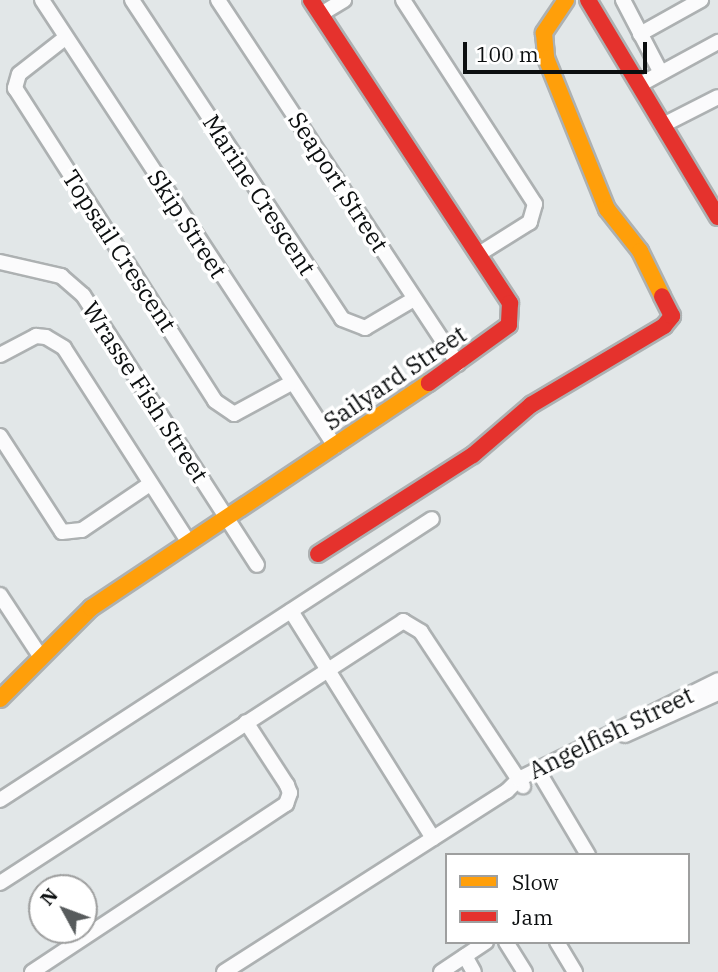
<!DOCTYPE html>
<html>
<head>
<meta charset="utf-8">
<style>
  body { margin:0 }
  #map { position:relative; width:718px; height:972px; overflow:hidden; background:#e2e7e8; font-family:"IBM Plex Serif",serif }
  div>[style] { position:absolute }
  .roads { filter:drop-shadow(2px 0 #adb1b2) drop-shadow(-2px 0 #adb1b2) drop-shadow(0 2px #adb1b2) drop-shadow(0 -2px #adb1b2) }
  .street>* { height:14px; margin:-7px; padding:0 7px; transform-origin:7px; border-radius:7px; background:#fbfbfc }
  .slow>* { height:16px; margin:-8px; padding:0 8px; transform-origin:8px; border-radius:8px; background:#ff9f0a }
  .jam>* { height:16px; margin:-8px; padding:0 8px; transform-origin:8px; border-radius:8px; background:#e5322d }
  span { translate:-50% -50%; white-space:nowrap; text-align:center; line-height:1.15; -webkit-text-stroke:7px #fff; paint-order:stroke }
  .street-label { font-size:24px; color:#0c0f10 }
  .legend { position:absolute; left:445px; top:853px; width:245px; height:91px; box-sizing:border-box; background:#fff; border:2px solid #9e9f9f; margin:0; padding:9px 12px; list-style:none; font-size:21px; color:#0c0f10 }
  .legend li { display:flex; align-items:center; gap:14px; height:35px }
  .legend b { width:35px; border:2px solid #9e9f9f }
  .north { position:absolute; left:28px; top:874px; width:70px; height:70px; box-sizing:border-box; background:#fff; border:2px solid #9e9f9f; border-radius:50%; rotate:311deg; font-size:19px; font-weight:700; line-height:28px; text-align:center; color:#0c0f10 }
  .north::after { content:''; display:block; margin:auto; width:24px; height:32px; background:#575b5c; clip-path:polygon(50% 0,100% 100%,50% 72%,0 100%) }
  .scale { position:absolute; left:463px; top:42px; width:184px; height:32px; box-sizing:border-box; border:4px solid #0c0f10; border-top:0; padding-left:9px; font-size:21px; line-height:24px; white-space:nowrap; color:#0c0f10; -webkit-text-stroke:5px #fff; paint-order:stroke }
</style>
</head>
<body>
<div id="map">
  <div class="roads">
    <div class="street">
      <i style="left:42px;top:0;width:534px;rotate:56.7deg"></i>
      <i style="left:132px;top:0;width:382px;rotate:56.6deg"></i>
      <i style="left:342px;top:319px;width:25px;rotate:21deg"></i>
      <i style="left:365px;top:328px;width:57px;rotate:-30.6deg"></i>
      <i style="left:218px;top:0;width:436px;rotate:56.6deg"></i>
      <i style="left:403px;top:0;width:243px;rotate:57.1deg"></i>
      <i style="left:535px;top:204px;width:19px;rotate:106deg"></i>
      <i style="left:530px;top:222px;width:60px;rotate:147.9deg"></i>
      <i style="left:623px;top:0;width:82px;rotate:62.5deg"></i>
      <i style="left:321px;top:14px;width:27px;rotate:-31deg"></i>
      <i style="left:640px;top:34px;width:70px;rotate:-29.1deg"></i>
      <i style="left:65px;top:38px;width:58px;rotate:142deg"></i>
      <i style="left:19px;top:74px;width:15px;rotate:106deg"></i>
      <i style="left:15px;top:88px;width:371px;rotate:57.4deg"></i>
      <i style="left:215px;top:401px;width:23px;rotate:34deg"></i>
      <i style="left:234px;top:414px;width:65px;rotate:-28.5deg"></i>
      <i style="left:641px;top:84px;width:88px;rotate:-28.6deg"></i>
      <i style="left:665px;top:124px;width:59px;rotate:-27deg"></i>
      <i style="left:0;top:262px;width:63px;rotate:12.9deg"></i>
      <i style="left:61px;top:276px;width:29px;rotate:41deg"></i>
      <i style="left:83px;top:295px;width:321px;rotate:57.2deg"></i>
      <i style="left:0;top:355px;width:41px;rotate:-27.8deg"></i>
      <i style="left:36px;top:336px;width:10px;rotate:6deg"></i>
      <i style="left:46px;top:337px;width:21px;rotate:31deg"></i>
      <i style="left:64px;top:348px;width:229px;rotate:57.3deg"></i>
      <i style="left:0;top:436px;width:114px;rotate:57.1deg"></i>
      <i style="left:62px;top:532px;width:20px;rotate:-6deg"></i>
      <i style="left:82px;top:530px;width:82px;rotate:-34.1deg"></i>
      <i style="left:0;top:595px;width:73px;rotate:56.7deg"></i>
      <i style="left:291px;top:611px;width:268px;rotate:58deg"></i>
      <i style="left:625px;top:735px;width:102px;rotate:-24.3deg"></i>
      <i style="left:537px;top:769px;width:100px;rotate:59.3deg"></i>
      <i style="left:0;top:800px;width:515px;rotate:-33.04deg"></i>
      <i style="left:0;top:883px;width:481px;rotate:-33deg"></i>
      <i style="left:403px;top:621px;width:21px;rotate:31deg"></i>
      <i style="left:421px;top:632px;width:185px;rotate:56.5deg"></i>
      <i style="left:506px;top:942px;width:36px;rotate:58deg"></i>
      <i style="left:557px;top:942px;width:35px;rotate:59deg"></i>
      <i style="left:465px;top:956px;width:18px;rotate:61deg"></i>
      <i style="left:32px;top:972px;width:305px;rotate:-33.5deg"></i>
      <i style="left:286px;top:804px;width:12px;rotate:-70deg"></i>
      <i style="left:290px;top:793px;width:9px;rotate:-111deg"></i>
      <i style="left:287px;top:785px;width:75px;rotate:-123.1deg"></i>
      <i style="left:224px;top:972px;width:336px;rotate:-32.6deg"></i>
      <i style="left:507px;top:791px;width:17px;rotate:-45deg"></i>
      <i style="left:519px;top:779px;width:222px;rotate:-26.4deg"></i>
      <i style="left:441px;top:972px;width:54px;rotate:-33.7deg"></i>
    </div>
    <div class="slow">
      <i style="left:566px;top:0;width:40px;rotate:124deg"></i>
      <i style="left:544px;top:33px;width:25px;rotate:85deg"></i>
      <i style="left:546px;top:58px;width:163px;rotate:68deg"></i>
      <i style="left:607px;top:209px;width:53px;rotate:51.8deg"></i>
      <i style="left:640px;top:251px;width:50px;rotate:63.9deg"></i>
      <i style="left:0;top:699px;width:129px;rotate:-45deg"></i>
      <i style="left:91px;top:608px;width:406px;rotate:-33.7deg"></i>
    </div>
    <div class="jam">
      <i style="left:311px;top:0;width:363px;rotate:56.7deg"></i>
      <i style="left:510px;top:303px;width:22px;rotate:93deg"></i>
      <i style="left:509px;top:325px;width:99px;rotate:144.1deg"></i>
      <i style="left:588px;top:0;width:253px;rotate:59.1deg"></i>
      <i style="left:318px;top:554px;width:184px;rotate:-32.6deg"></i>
      <i style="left:473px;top:455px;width:77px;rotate:-40.8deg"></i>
      <i style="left:531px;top:405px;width:155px;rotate:-30.7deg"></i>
      <i style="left:664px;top:326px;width:13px;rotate:-51deg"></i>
      <i style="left:672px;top:316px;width:22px;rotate:-117deg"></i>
    </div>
  </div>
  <div class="street-label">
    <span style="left:338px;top:182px;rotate:57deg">Seaport Street</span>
    <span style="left:259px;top:195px;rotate:57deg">Marine Crescent</span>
    <span style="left:187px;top:224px;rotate:57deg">Skip Street</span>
    <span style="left:119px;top:251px;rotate:57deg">Topsail Crescent</span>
    <span style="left:395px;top:378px;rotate:-34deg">Sailyard Street</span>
    <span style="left:145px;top:392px;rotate:57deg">Wrasse Fish Street</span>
    <span style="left:611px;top:733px;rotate:-26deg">Angelfish Street</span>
  </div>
  <ul class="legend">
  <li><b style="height:9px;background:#ff9f0a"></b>Slow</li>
  <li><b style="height:9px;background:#e5322d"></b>Jam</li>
  </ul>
  <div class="north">N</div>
  <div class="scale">100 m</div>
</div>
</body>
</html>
